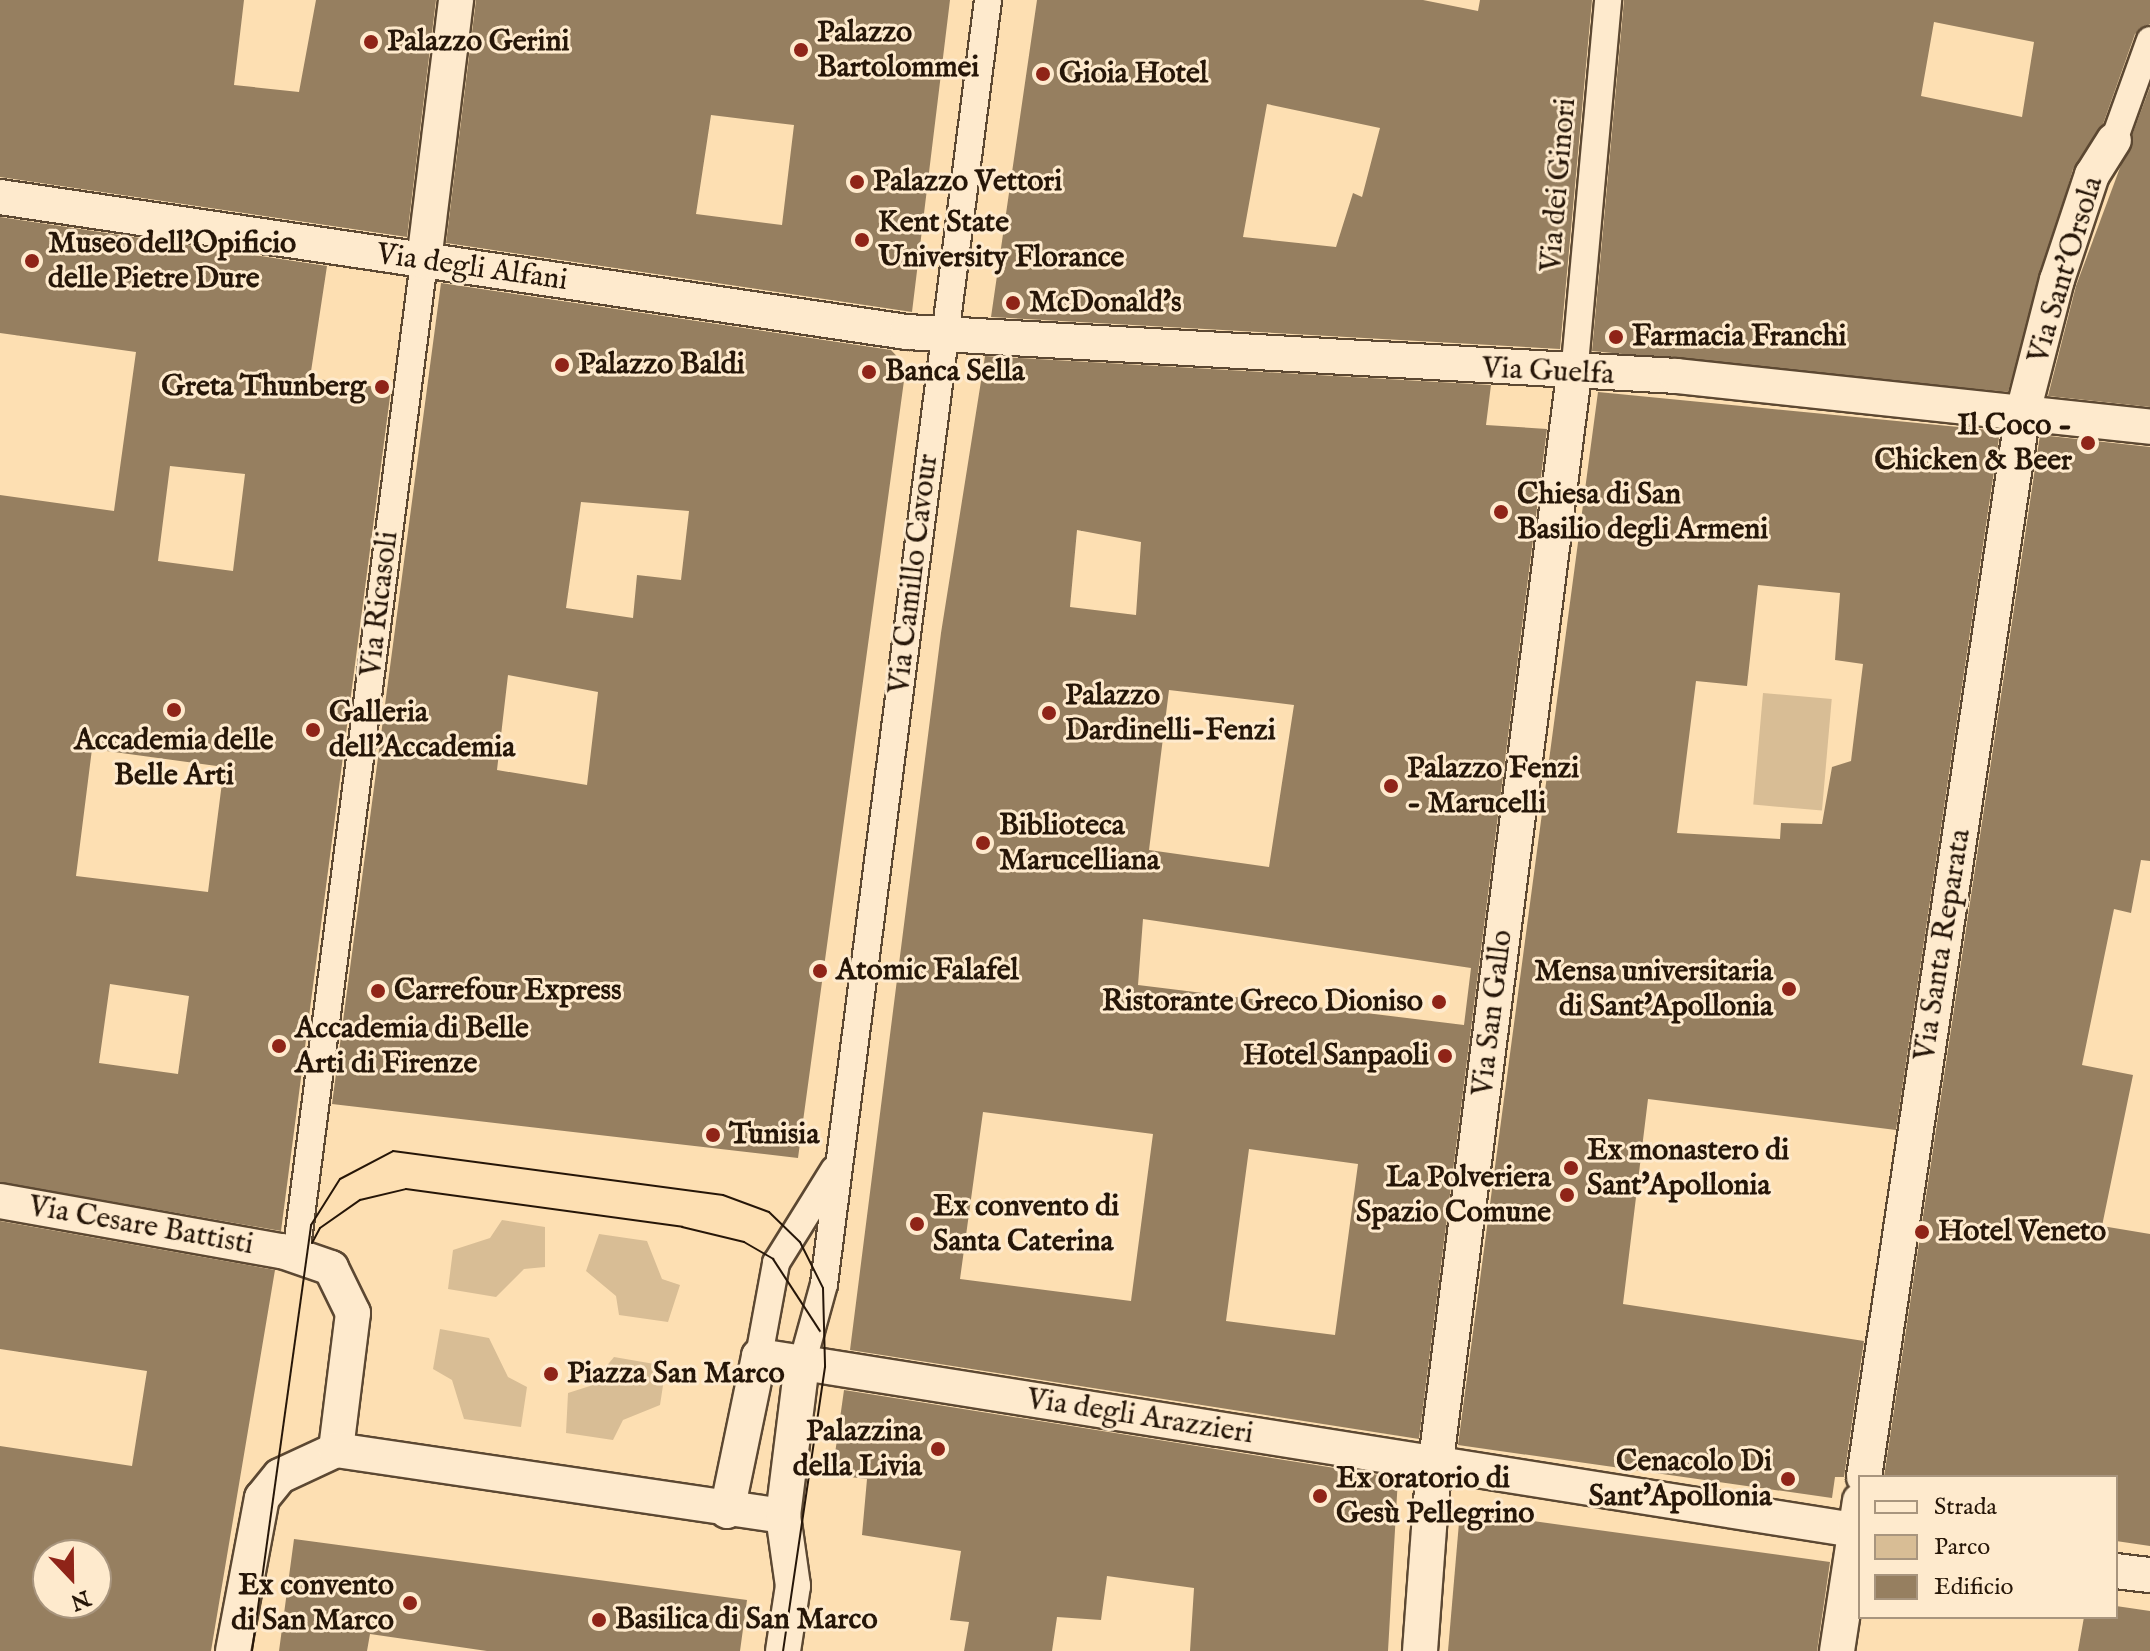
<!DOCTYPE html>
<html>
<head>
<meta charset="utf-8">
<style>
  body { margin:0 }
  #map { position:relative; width:2150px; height:1651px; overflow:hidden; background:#fddfb2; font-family:"IM FELL English",serif }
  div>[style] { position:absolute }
  .green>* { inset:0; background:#d8bd95; transform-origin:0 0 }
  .building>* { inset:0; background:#967f60 }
  .roads { filter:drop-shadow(2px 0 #5c4832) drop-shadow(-2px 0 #5c4832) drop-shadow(0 2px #5c4832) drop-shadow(0 -2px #5c4832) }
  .pedestrian>* { height:26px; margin:-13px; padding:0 13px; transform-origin:13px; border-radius:13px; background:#feeacd }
  .minor>* { height:34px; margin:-17px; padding:0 17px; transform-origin:17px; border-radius:17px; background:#feeacd }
  .tram>* { height:2px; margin:-1px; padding:0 1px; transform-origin:1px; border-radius:1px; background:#261608 }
  .dots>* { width:22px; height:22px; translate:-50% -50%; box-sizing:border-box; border:4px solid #feeacd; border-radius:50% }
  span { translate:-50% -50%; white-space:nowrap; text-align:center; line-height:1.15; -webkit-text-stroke:6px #feeacd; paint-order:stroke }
  .poi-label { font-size:30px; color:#261608; font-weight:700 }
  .left { translate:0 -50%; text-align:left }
  .right { translate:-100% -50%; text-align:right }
  .street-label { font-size:30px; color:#261608 }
  .legend { position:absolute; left:1858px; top:1475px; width:260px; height:144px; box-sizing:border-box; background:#feeacd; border:2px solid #a8957e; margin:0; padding:10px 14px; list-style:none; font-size:24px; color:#261608 }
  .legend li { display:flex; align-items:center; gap:16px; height:40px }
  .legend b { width:40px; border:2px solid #a8957e }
  .north { position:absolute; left:32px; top:1539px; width:80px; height:80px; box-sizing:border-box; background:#feeacd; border:2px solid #a8957e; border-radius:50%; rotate:158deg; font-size:22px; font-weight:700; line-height:32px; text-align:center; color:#261608 }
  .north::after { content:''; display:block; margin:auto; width:28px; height:36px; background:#8f2418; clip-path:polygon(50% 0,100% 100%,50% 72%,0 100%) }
</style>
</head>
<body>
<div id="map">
  <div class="green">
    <i style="left:1763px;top:693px;width:69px;height:112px;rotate:5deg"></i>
    <i style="clip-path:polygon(502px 1220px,545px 1227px,545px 1267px,524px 1269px,496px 1297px,448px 1289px,453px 1250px,490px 1238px)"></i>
    <i style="clip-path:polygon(599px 1234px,647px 1241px,662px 1279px,680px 1285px,668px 1322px,619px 1315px,616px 1296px,586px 1271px)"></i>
    <i style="clip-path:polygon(440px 1329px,489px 1338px,508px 1377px,527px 1387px,521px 1427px,464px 1419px,452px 1380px,433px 1369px)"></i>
    <i style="clip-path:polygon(614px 1357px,666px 1366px,660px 1405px,623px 1420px,613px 1440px,566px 1433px,568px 1393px,590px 1386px)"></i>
  </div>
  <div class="building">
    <i style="clip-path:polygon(0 0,244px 0,234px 85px,299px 92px,316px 0,436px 0,407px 237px,0 177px)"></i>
    <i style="clip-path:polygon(evenodd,476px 0,950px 0,912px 312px,446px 243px,476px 0,711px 115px,794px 125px,782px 225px,696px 214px,711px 115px)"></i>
    <i style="clip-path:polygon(evenodd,1037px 0,1423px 0,1478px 11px,1480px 0,1592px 0,1560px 349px,991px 317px,1037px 0,1267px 104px,1380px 128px,1362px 197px,1353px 193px,1336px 247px,1243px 237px,1267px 104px)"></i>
    <i style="clip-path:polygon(evenodd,1624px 0,2150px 0,2150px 24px,2135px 34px,2103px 124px,2073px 169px,2008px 392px,1592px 351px,1624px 0,1934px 22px,2034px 42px,2022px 117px,1921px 96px,1934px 22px)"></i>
    <i style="clip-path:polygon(2150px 87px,2150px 407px,2048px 396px,2076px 286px)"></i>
    <i style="clip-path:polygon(evenodd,0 217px,327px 266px,310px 378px,391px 389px,281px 1231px,0 1182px,0 495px,114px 511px,136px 352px,0 333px,0 217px,170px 466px,245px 474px,233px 571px,158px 561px,170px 466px,0 217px,92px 749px,224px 767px,208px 892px,76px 876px,92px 749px,0 217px,110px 984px,189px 996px,178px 1074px,99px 1063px,110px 984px)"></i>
    <i style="clip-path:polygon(evenodd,441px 283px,891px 350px,906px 366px,798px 1158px,332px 1104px,441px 283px,581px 502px,689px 511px,681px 580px,637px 575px,633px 618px,566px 608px,581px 502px,441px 283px,508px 675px,598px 692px,587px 785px,497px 770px,508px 675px)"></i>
    <i style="clip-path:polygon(evenodd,985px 356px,1491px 385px,1486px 425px,1547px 429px,1419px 1439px,850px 1350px,941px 633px,985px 356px,1077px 530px,1141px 542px,1136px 615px,1070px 607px,1077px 530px,985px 356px,1169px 690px,1294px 705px,1269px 867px,1149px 850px,1169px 690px,985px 356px,1143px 919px,1471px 968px,1464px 1025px,1138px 985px,1143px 919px,985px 356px,983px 1112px,1153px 1134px,1131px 1301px,960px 1279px,983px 1112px,985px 356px,1249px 1149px,1358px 1164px,1335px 1335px,1226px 1321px,1249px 1149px)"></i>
    <i style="clip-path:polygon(evenodd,1598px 392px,2000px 431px,1896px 1130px,1648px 1099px,1623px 1304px,1864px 1341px,1844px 1477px,1835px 1477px,1832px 1498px,1458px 1445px,1598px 392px,1758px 585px,1840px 593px,1835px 660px,1863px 664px,1851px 761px,1832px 767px,1822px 824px,1781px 823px,1780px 839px,1677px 833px,1696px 681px,1747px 686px,1758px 585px)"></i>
    <i style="clip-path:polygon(2040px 435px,2150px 447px,2150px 861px,2141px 860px,2131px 913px,2114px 909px,2082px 1065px,2133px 1075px,2102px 1226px,2150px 1234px,2150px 1546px,2116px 1541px,2116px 1477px,1884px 1477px)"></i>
    <i style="clip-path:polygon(evenodd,0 1221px,275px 1270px,211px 1651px,0 1651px,0 1446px,132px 1466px,147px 1371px,0 1349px,0 1221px,48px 1555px,96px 1555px,96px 1603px,48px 1603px,48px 1555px)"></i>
    <i style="clip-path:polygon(844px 1390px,1398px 1478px,1388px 1651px,1190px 1651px,1194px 1588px,1107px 1576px,1101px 1620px,1057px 1617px,1052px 1651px,964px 1651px,969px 1622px,950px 1620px,961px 1551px,862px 1535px,867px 1479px,832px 1475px)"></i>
    <i style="clip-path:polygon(1460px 1511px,1830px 1562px,1817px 1651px,1448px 1651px)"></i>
    <i style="clip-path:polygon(294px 1539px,747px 1600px,740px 1651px,487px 1651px,370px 1634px,367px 1651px,279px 1651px)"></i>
    <i style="clip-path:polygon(2116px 1606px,2150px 1611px,2150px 1651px,2078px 1651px,2084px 1617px,2116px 1617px)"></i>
  </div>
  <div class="roads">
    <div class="pedestrian">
      <i style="left:2114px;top:140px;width:106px;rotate:-70.2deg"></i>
      <i style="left:1574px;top:375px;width:377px;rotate:-84.8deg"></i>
      <i style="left:296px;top:1255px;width:1002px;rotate:-82.66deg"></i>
      <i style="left:759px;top:1356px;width:95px;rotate:-79.6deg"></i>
      <i style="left:776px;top:1263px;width:110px;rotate:-58.1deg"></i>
      <i style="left:802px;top:1364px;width:83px;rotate:-74.6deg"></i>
      <i style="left:824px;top:1284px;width:1294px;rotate:-82.72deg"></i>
    </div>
    <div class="minor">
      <i style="left:0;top:197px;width:917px;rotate:8.47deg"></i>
      <i style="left:907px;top:332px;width:770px;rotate:3.27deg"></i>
      <i style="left:1676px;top:376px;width:477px;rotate:6.1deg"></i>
      <i style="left:424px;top:261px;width:263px;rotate:-83deg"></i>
      <i style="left:0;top:1201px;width:286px;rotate:10.1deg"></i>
      <i style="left:282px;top:1251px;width:52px;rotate:19.1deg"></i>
      <i style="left:331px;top:1268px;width:50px;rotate:63.9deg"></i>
      <i style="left:353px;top:1313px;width:138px;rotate:97.1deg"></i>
      <i style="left:1864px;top:1477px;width:1077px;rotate:-81.51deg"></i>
      <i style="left:2023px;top:412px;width:136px;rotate:-75.6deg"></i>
      <i style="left:2057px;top:280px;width:111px;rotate:-71.6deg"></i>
      <i style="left:2092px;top:175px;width:41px;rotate:-57.8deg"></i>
      <i style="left:727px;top:1511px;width:158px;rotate:-78.3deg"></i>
      <i style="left:759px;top:1356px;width:1115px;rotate:9.03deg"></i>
      <i style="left:2116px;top:1571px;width:34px;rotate:7deg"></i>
      <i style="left:233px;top:1651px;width:156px;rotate:-79.3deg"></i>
      <i style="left:262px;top:1498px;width:28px;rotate:-51deg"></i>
      <i style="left:280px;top:1476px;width:62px;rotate:-24.9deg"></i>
      <i style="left:336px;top:1450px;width:452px;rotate:8.4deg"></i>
      <i style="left:783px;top:1651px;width:66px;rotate:-81.3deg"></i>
      <i style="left:793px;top:1586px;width:71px;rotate:-98.1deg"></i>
      <i style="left:783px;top:1516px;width:153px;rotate:-82.9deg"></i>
      <i style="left:1420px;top:1651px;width:151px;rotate:-85.8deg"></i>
      <i style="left:1431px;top:1500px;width:1134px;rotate:-82.76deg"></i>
      <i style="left:1837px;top:1651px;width:152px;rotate:-81.3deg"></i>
    </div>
  </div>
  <div class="tram">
    <i style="left:312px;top:1243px;width:17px;rotate:-62deg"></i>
    <i style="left:320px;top:1228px;width:49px;rotate:-35deg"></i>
    <i style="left:360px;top:1200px;width:47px;rotate:-13.4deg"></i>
    <i style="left:406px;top:1189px;width:279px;rotate:7.8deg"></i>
    <i style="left:682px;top:1227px;width:64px;rotate:13.6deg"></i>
    <i style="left:744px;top:1242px;width:34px;rotate:30deg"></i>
    <i style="left:773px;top:1259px;width:86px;rotate:56.9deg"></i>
    <i style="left:252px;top:1651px;width:430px;rotate:-82.1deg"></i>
    <i style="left:311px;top:1225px;width:54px;rotate:-57.8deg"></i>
    <i style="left:340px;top:1179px;width:60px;rotate:-27.8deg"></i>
    <i style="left:393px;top:1151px;width:333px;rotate:7.6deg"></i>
    <i style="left:723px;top:1195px;width:49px;rotate:20.3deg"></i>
    <i style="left:769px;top:1212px;width:43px;rotate:44.1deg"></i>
    <i style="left:800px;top:1242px;width:51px;rotate:63.4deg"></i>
    <i style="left:823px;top:1288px;width:79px;rotate:88.5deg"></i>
    <i style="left:825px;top:1367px;width:287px;rotate:98.4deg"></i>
  </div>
  <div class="dots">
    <i style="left:371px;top:42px;background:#8f2418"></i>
    <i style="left:801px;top:50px;background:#8f2418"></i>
    <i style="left:1043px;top:74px;background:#8f2418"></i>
    <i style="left:857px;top:182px;background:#8f2418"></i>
    <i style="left:862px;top:240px;background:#8f2418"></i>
    <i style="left:32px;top:261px;background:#8f2418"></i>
    <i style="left:1013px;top:303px;background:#8f2418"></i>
    <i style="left:1616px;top:337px;background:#8f2418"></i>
    <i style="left:562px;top:365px;background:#8f2418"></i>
    <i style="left:869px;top:372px;background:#8f2418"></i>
    <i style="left:382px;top:387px;background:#8f2418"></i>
    <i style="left:2088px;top:443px;background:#8f2418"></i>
    <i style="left:1501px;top:512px;background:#8f2418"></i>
    <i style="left:174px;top:710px;background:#8f2418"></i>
    <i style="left:1049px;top:713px;background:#8f2418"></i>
    <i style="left:313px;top:730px;background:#8f2418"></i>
    <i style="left:1391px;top:786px;background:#8f2418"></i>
    <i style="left:983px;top:843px;background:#8f2418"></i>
    <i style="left:820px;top:971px;background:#8f2418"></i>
    <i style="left:1789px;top:989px;background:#8f2418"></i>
    <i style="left:378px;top:991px;background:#8f2418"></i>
    <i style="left:1439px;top:1002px;background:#8f2418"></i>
    <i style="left:279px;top:1046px;background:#8f2418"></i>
    <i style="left:1445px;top:1056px;background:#8f2418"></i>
    <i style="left:713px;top:1135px;background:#8f2418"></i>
    <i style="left:1571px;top:1168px;background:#8f2418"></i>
    <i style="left:1567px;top:1195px;background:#8f2418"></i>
    <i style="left:917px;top:1224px;background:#8f2418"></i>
    <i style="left:1922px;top:1232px;background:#8f2418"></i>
    <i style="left:551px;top:1374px;background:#8f2418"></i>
    <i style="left:938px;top:1449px;background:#8f2418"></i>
    <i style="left:1788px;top:1479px;background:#8f2418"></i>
    <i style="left:1320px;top:1496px;background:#8f2418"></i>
    <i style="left:410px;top:1603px;background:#8f2418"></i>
    <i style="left:599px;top:1620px;background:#8f2418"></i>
  </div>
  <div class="poi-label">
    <span class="left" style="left:817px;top:50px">Palazzo<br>Bartolommei</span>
    <span class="left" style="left:387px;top:42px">Palazzo Gerini</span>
    <span class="left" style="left:1059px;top:74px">Gioia Hotel</span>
    <span class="left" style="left:873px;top:182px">Palazzo Vettori</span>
    <span class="left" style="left:878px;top:240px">Kent State<br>University Florance</span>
    <span class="left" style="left:48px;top:261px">Museo dell'Opificio<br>delle Pietre Dure</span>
    <span class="left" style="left:1029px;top:303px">McDonald's</span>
    <span class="left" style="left:1632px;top:337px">Farmacia Franchi</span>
    <span class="left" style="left:578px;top:365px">Palazzo Baldi</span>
    <span class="left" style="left:885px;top:372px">Banca Sella</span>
    <span class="right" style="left:366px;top:387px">Greta Thunberg</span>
    <span class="right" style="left:2072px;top:443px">Il Coco -<br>Chicken &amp; Beer</span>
    <span class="left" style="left:1517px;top:512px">Chiesa di San<br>Basilio degli Armeni</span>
    <span class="left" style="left:1065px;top:713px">Palazzo<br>Dardinelli-Fenzi</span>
    <span class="left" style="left:329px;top:730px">Galleria<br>dell'Accademia</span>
    <span style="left:174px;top:758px">Accademia delle<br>Belle Arti</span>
    <span class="left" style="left:1407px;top:786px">Palazzo Fenzi<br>- Marucelli</span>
    <span class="left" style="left:999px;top:843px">Biblioteca<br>Marucelliana</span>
    <span class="left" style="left:836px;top:971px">Atomic Falafel</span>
    <span class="right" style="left:1773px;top:989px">Mensa universitaria<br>di Sant'Apollonia</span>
    <span class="left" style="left:394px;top:991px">Carrefour Express</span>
    <span class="right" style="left:1423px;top:1002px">Ristorante Greco Dioniso</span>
    <span class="left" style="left:295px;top:1046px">Accademia di Belle<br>Arti di Firenze</span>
    <span class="right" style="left:1429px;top:1056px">Hotel Sanpaoli</span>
    <span class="left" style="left:729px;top:1135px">Tunisia</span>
    <span class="left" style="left:1587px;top:1168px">Ex monastero di<br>Sant'Apollonia</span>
    <span class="right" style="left:1551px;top:1195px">La Polveriera<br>Spazio Comune</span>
    <span class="left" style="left:933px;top:1224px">Ex convento di<br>Santa Caterina</span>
    <span class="left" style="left:1938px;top:1232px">Hotel Veneto</span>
    <span class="left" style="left:567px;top:1374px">Piazza San Marco</span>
    <span class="right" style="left:922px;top:1449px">Palazzina<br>della Livia</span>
    <span class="right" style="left:1772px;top:1479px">Cenacolo Di<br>Sant'Apollonia</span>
    <span class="left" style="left:1336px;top:1496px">Ex oratorio di<br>Gesù Pellegrino</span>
    <span class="right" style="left:394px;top:1603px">Ex convento<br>di San Marco</span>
    <span class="left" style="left:615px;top:1620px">Basilica di San Marco</span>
  </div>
  <div class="street-label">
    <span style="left:1559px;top:185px;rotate:-85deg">Via dei Ginori</span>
    <span style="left:472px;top:268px;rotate:8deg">Via degli Alfani</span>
    <span style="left:2066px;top:270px;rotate:-73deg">Via Sant'Orsola</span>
    <span style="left:1548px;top:372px;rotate:3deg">Via Guelfa</span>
    <span style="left:914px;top:574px;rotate:-83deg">Via Camillo Cavour</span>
    <span style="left:380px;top:604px;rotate:-83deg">Via Ricasoli</span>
    <span style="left:1943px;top:945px;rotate:-81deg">Via Santa Reparata</span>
    <span style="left:1493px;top:1013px;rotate:-83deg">Via San Gallo</span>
    <span style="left:141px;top:1226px;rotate:10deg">Via Cesare Battisti</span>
    <span style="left:1140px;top:1417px;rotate:9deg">Via degli Arazzieri</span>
  </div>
  <ul class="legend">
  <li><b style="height:10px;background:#feeacd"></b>Strada</li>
  <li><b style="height:22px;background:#d8bd95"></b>Parco</li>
  <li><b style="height:22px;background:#967f60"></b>Edificio</li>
  </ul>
  <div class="north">N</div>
</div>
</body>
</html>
